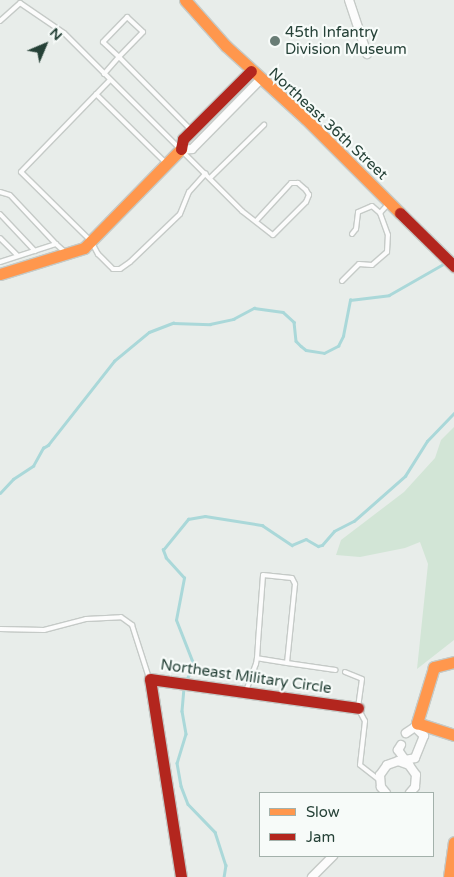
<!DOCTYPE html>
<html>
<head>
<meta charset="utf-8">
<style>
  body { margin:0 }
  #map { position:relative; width:454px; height:877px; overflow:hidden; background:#e8edea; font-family:"Varela Round",sans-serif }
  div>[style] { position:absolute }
  .green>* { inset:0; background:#d2e5d6 }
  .stream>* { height:2.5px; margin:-1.25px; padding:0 1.25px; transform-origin:1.25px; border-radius:1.25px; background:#aad8d9 }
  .roads { filter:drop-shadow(1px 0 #c5cac7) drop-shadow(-1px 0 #c5cac7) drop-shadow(0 1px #c5cac7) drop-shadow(0 -1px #c5cac7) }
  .lane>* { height:4px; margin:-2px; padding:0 2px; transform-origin:2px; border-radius:2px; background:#fcfcfc }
  .street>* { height:8px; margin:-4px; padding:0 4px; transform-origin:4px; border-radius:4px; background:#fcfcfc }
  .slow>* { height:11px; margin:-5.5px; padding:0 5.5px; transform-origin:5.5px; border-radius:5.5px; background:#ff974d }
  .jam>* { height:11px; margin:-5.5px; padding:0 5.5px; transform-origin:5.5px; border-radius:5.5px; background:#b3261e }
  .dots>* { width:14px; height:14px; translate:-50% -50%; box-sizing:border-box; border:2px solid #f7fbf9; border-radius:50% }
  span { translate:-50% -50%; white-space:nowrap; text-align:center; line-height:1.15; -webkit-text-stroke:4.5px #f7fbf9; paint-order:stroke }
  .poi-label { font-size:15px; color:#254137 }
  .left { translate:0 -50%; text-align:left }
  .street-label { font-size:15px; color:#254137 }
  .legend { position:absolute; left:259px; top:792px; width:175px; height:65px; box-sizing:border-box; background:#f7fbf9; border:1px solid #a3b1ab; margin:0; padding:6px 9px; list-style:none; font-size:15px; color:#254137 }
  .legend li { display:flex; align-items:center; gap:10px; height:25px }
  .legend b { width:25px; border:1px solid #a3b1ab }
  .north { position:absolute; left:20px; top:20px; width:50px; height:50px; -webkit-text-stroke:4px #f7fbf9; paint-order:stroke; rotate:45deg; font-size:14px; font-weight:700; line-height:20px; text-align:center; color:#254137 }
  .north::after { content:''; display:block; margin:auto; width:18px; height:22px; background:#254137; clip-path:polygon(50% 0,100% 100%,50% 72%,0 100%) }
</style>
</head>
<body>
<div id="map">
  <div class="green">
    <i style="clip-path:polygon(454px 427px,454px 640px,417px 669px,428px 564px,420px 542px,405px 548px,360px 557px,336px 555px,341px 540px,404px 492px,435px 458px,441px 440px)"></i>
  </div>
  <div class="stream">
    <i style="left:0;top:493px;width:19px;rotate:-47deg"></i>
    <i style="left:13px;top:479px;width:24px;rotate:-33deg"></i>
    <i style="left:33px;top:466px;width:21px;rotate:-61deg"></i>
    <i style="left:43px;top:448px;width:6px;rotate:-31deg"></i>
    <i style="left:48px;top:445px;width:107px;rotate:-51.8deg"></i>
    <i style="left:114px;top:361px;width:45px;rotate:-39.6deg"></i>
    <i style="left:149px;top:332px;width:26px;rotate:-21deg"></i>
    <i style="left:173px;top:323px;width:37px;rotate:2deg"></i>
    <i style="left:210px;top:324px;width:24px;rotate:-12deg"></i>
    <i style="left:233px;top:319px;width:24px;rotate:-28deg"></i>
    <i style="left:254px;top:308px;width:29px;rotate:8deg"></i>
    <i style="left:283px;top:312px;width:15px;rotate:42deg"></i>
    <i style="left:294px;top:322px;width:19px;rotate:84deg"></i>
    <i style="left:296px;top:341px;width:7px;rotate:45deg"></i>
    <i style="left:301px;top:346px;width:6px;rotate:39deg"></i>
    <i style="left:306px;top:350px;width:18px;rotate:9deg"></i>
    <i style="left:324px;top:353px;width:16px;rotate:-27deg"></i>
    <i style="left:338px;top:346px;width:11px;rotate:-63deg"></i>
    <i style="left:343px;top:336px;width:37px;rotate:-79deg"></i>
    <i style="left:350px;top:300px;width:39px;rotate:-7deg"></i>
    <i style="left:389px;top:295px;width:64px;rotate:-29.7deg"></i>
    <i style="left:186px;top:680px;width:16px;rotate:-60deg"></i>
    <i style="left:194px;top:666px;width:49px;rotate:-111.4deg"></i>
    <i style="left:176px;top:620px;width:43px;rotate:-79.2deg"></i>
    <i style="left:184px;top:578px;width:27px;rotate:-132deg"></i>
    <i style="left:166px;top:558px;width:9px;rotate:-111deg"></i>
    <i style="left:163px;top:550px;width:40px;rotate:-51deg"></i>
    <i style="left:188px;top:519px;width:17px;rotate:-10deg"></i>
    <i style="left:205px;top:516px;width:58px;rotate:9deg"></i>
    <i style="left:262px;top:525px;width:36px;rotate:34deg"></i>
    <i style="left:292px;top:545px;width:15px;rotate:-23deg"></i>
    <i style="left:306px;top:539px;width:14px;rotate:30deg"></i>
    <i style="left:318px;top:546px;width:4px;rotate:-14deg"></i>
    <i style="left:322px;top:545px;width:18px;rotate:-49deg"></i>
    <i style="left:334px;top:531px;width:22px;rotate:-27deg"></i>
    <i style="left:354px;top:521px;width:68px;rotate:-41.4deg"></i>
    <i style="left:405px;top:476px;width:41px;rotate:-57.8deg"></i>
    <i style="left:427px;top:441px;width:39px;rotate:-46deg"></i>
    <i style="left:184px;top:688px;width:23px;rotate:95deg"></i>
    <i style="left:182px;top:711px;width:23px;rotate:80deg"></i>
    <i style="left:186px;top:734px;width:30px;rotate:107deg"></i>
    <i style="left:177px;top:763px;width:23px;rotate:80deg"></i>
    <i style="left:181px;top:786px;width:19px;rotate:69deg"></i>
    <i style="left:188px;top:804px;width:39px;rotate:46deg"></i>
    <i style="left:215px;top:832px;width:35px;rotate:72deg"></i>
    <i style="left:226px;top:865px;width:12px;rotate:99deg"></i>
  </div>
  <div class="roads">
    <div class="lane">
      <i style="left:127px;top:17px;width:22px;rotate:43deg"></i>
      <i style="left:143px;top:32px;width:35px;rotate:134deg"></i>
      <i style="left:119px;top:57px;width:22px;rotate:-137deg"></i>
      <i style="left:103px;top:42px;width:35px;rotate:-46deg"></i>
      <i style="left:0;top:21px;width:27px;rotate:-42deg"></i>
      <i style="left:20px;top:3px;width:53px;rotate:34.3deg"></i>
      <i style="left:64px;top:33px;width:252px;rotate:45deg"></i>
      <i style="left:242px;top:211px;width:39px;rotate:38deg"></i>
      <i style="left:273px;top:235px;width:47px;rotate:-45deg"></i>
      <i style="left:306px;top:202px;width:8px;rotate:-67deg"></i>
      <i style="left:309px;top:195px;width:6px;rotate:-121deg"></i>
      <i style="left:306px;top:190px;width:11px;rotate:-139deg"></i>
      <i style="left:298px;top:183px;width:7px;rotate:180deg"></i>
      <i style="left:291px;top:183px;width:52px;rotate:132.6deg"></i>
      <i style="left:104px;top:74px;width:23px;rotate:-49deg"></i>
      <i style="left:119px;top:57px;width:101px;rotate:45.4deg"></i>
      <i style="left:110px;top:80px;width:128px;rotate:134.1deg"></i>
      <i style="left:21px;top:172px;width:98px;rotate:44.6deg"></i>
      <i style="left:91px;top:241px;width:15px;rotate:62deg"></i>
      <i style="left:98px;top:254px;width:21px;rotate:45deg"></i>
      <i style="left:113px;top:269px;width:7px"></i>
      <i style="left:120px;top:269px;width:12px;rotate:-35deg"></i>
      <i style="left:130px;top:262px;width:69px;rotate:-43.8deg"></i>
      <i style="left:180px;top:214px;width:24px;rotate:-68deg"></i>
      <i style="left:189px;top:192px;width:25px;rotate:-48deg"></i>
      <i style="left:96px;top:94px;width:98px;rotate:44.6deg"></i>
      <i style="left:210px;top:178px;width:76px;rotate:-44.5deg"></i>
      <i style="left:0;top:192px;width:10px;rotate:17deg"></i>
      <i style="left:10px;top:195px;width:67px;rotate:46.8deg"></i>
      <i style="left:0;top:214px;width:51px;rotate:46.6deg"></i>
      <i style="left:352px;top:234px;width:6px;rotate:-51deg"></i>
      <i style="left:356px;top:229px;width:17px;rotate:-83deg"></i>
      <i style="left:358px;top:212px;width:15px;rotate:-23deg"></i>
      <i style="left:372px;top:206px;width:11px;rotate:41deg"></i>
      <i style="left:0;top:238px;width:25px;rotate:45deg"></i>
      <i style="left:0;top:262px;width:59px;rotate:-17.8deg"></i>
      <i style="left:56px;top:244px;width:12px;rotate:42deg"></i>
      <i style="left:342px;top:281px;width:24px;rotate:-45deg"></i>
      <i style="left:359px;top:264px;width:13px;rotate:4deg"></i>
      <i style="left:372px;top:265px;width:20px;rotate:-41deg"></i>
      <i style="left:387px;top:252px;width:17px;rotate:-87deg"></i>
      <i style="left:388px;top:235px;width:23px;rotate:-110deg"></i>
      <i style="left:380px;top:213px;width:12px;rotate:-48deg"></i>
      <i style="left:0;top:629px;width:44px;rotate:1.3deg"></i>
      <i style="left:44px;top:630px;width:43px;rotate:-14.7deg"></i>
      <i style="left:86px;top:619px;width:35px;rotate:-3deg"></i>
      <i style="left:121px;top:617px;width:14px;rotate:36deg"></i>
      <i style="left:132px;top:625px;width:56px;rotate:72.2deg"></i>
      <i style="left:287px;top:663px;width:49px;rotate:8.1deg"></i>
      <i style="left:345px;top:672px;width:18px;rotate:22deg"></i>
      <i style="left:362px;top:679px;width:29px;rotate:98deg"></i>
      <i style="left:358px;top:708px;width:15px;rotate:62deg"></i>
      <i style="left:365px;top:721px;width:44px;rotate:96.5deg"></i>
      <i style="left:360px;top:765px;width:24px;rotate:38deg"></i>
      <i style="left:246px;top:691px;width:29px;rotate:-70deg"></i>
      <i style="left:256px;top:664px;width:6px;rotate:-81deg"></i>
      <i style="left:257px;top:658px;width:16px;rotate:-86deg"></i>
      <i style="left:258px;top:642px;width:67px;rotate:-85.7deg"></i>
      <i style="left:263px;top:575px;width:29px;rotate:6deg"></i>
      <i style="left:292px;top:578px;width:7px;rotate:63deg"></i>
      <i style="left:295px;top:584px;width:79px;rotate:95.8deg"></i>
      <i style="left:287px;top:663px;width:30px;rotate:-171deg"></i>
    </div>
    <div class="street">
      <i style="left:349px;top:0;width:57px;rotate:71.6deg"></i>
      <i style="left:181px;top:150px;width:11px;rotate:-5deg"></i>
      <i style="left:192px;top:149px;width:97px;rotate:-45.4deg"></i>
      <i style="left:401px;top:745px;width:6px;rotate:121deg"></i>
      <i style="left:398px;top:750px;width:12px;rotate:55deg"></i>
      <i style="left:405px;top:760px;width:10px;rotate:-11deg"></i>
      <i style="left:415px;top:758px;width:24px;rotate:-68deg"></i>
      <i style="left:424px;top:736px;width:13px;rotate:-135deg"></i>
      <i style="left:415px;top:727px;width:11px;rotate:146deg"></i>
      <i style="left:386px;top:793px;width:8px;rotate:-130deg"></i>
      <i style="left:381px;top:787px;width:12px;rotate:-95deg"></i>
      <i style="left:380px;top:775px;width:12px;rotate:-55deg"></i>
      <i style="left:387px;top:765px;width:12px;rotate:-20deg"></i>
      <i style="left:398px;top:761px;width:12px;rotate:20deg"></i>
      <i style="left:409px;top:765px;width:12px;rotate:55deg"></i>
      <i style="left:416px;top:775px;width:12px;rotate:95deg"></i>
      <i style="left:415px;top:787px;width:8px;rotate:130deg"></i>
      <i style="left:312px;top:877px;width:30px;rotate:-45deg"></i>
    </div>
    <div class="slow">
      <i style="left:185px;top:0;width:62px;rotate:48.3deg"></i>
      <i style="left:226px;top:46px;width:108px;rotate:42.4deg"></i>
      <i style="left:306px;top:119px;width:133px;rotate:45deg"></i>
      <i style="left:0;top:274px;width:88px;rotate:-17.2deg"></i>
      <i style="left:84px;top:248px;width:139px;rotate:-45.6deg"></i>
      <i style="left:454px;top:662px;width:21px;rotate:166deg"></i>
      <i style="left:434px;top:667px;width:59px;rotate:106.9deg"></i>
      <i style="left:417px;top:723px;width:39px;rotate:18deg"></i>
      <i style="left:449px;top:877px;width:35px;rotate:-82deg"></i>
    </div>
    <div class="jam">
      <i style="left:181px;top:149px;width:10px;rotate:-79deg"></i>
      <i style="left:183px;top:139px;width:96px;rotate:-45deg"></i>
      <i style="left:400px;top:213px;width:76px;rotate:44.5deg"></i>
      <i style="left:181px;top:877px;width:200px;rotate:-98.9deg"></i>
      <i style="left:150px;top:679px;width:210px;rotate:7.9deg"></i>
    </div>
  </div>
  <div class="dots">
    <i style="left:275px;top:41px;background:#697d76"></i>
  </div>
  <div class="poi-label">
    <span class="left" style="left:285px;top:41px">45th Infantry<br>Division Museum</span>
  </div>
  <div class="street-label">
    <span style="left:328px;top:124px;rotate:43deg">Northeast 36th Street</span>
    <span style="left:246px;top:677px;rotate:8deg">Northeast Military Circle</span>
  </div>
  <ul class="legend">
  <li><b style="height:6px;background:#ff974d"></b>Slow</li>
  <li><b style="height:6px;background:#b3261e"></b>Jam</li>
  </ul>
  <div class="north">N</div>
</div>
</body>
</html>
